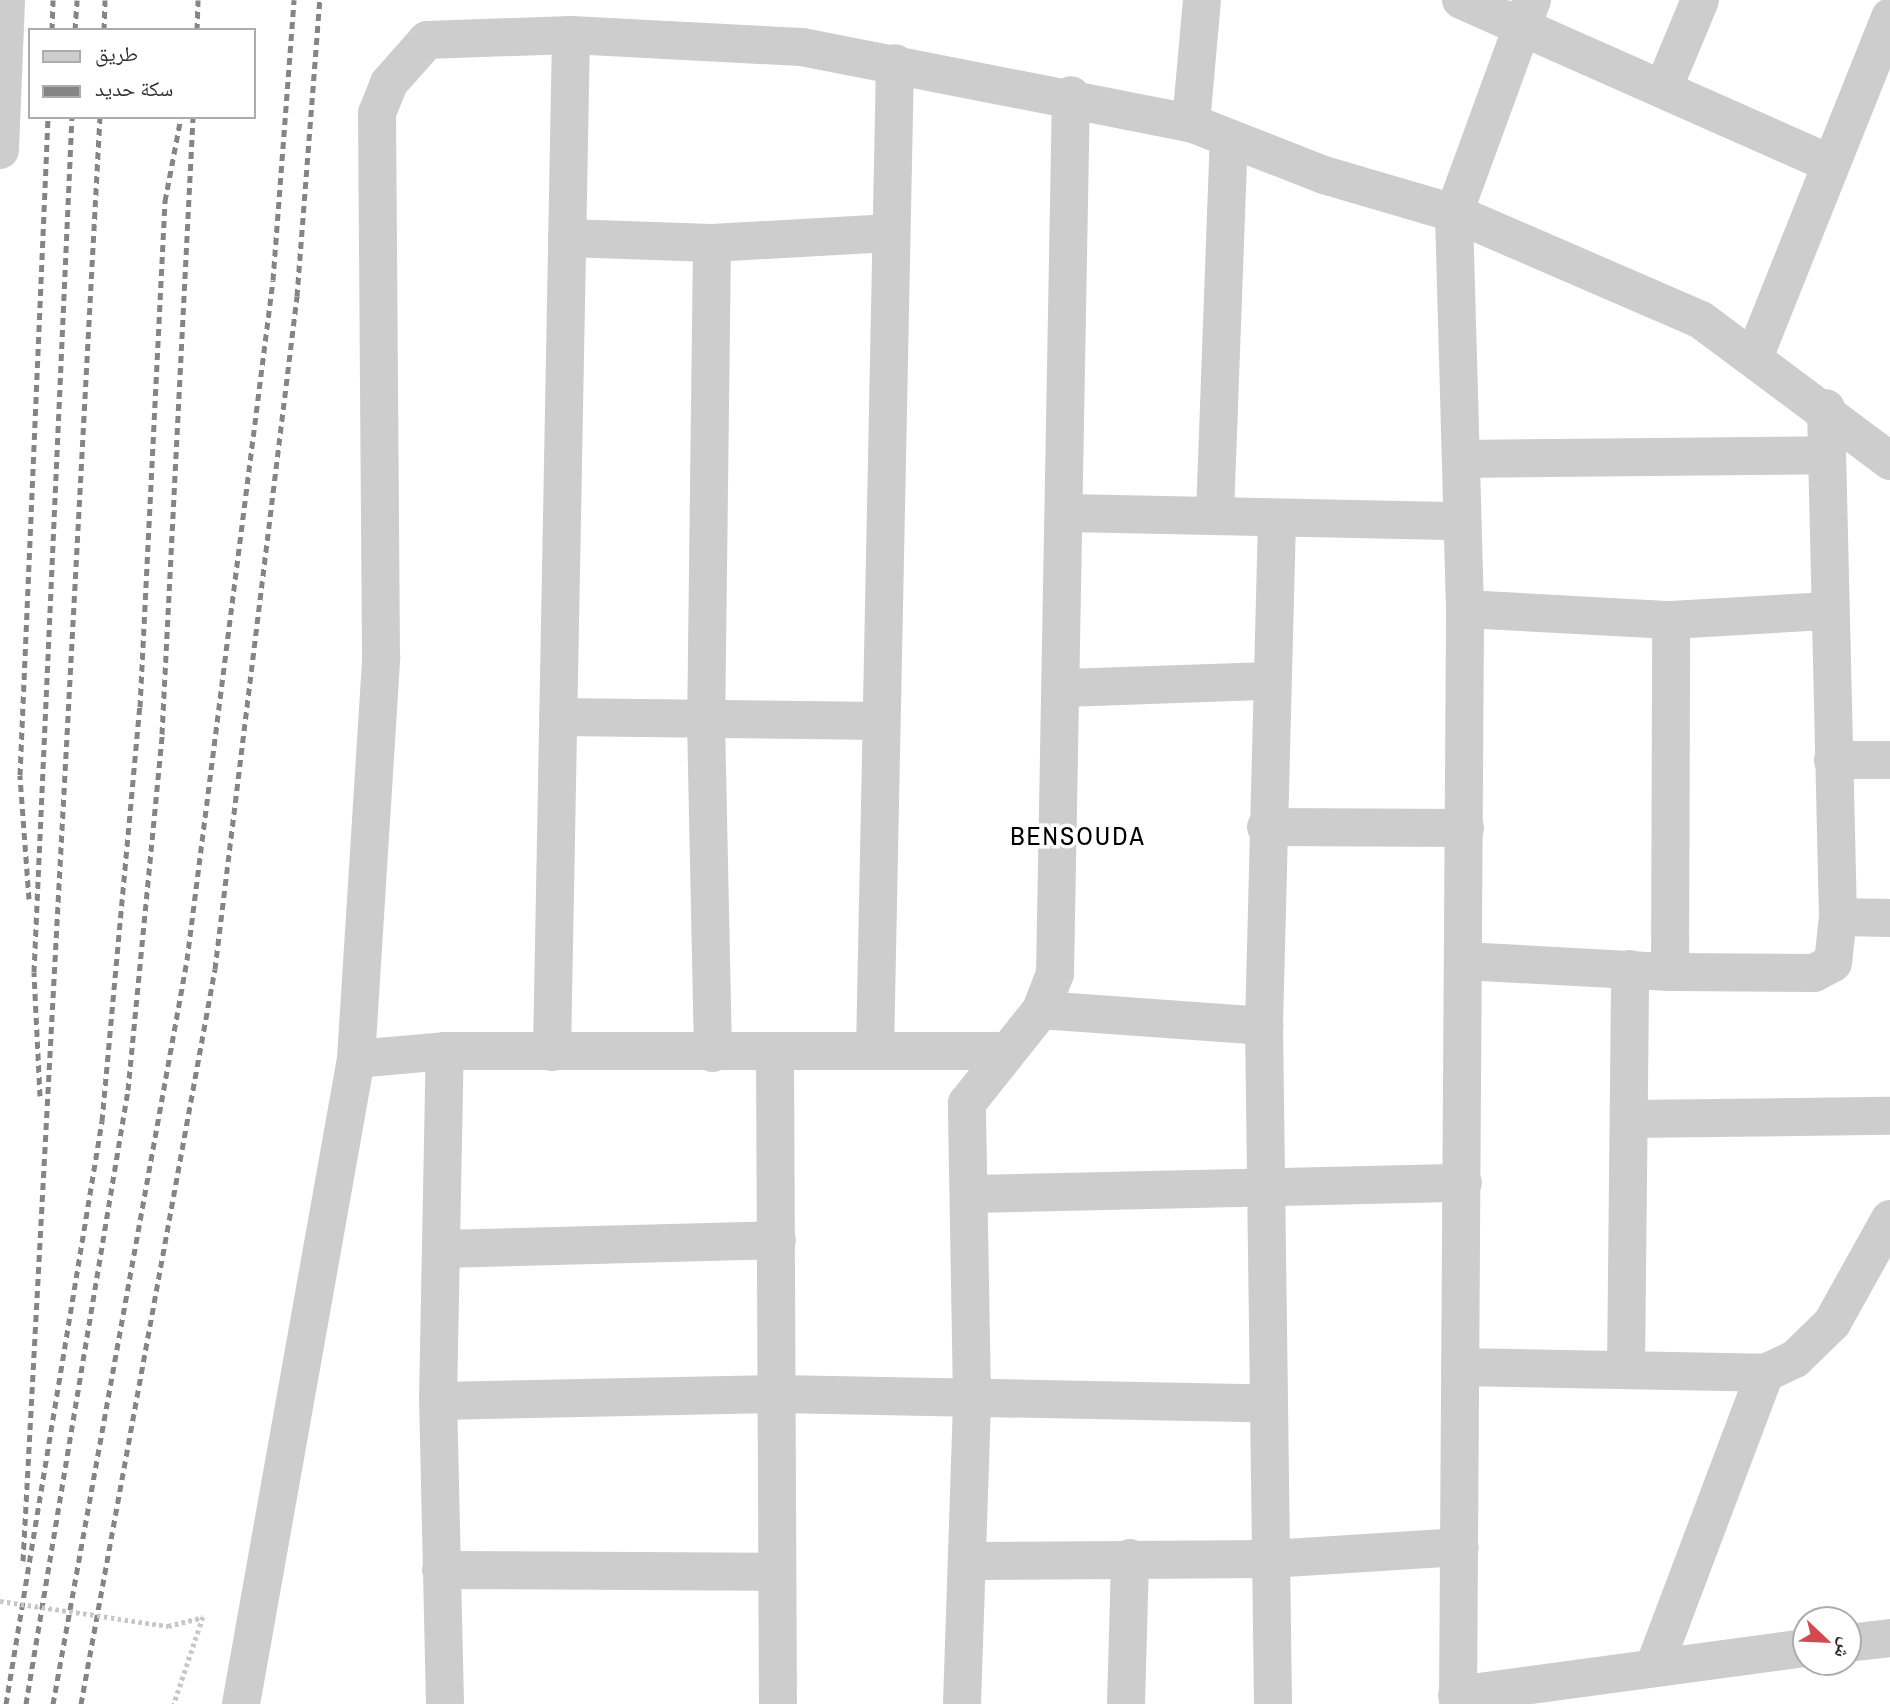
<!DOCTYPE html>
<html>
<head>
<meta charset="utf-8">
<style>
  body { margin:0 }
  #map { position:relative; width:1890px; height:1704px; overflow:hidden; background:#fff; font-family:"Archivo Narrow","Noto Naskh Arabic",sans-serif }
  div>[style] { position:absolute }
  .path>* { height:4.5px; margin-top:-2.25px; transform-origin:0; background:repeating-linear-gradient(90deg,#c7c7c7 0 3.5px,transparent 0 7px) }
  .minor>* { height:38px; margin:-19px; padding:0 19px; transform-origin:19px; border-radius:19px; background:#cdcdcd }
  .rail>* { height:5px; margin-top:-2.5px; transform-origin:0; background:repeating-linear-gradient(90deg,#858585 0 7px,transparent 0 12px) }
  .path-bridge>* { height:4.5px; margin-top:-2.25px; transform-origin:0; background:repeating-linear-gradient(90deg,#c7c7c7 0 3.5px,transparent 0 7px) }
  span { translate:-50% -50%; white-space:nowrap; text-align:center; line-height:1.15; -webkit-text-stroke:7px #fff; paint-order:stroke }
  .neighbourhood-label { font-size:26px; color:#000; letter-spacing:2px }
  .legend { position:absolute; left:28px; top:28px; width:228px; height:91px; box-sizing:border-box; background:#fff; border:2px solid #acacac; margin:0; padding:9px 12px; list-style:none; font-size:21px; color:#303030 }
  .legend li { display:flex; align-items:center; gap:14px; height:35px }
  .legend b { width:35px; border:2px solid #acacac }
  .north { position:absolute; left:1792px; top:1606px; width:70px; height:70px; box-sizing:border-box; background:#fff; border:2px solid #acacac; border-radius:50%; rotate:113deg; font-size:19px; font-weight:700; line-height:28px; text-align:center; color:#303030 }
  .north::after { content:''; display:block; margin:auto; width:24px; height:32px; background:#d04a4f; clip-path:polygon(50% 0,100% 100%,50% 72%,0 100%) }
</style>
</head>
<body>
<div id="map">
  <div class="path">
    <i style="left:168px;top:1626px;width:36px;rotate:-14deg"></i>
    <i style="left:203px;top:1617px;width:92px;rotate:108.4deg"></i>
  </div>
  <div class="minor">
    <i style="left:1461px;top:0;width:400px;rotate:23.9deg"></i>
    <i style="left:1663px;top:89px;width:96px;rotate:-67.4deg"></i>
    <i style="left:1191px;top:123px;width:123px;rotate:-84.9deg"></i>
    <i style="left:0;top:150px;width:150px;rotate:-87.7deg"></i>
    <i style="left:567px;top:238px;width:145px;rotate:2deg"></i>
    <i style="left:712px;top:243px;width:178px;rotate:-3.2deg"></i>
    <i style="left:712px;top:243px;width:477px;rotate:90.7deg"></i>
    <i style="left:706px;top:720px;width:333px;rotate:88.8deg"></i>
    <i style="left:1755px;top:355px;width:364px;rotate:-68.2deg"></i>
    <i style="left:1463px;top:459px;width:362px;rotate:-0.6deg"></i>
    <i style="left:1068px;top:513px;width:392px;rotate:1.2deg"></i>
    <i style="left:1215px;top:515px;width:375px;rotate:-87.9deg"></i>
    <i style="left:1465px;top:609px;width:206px;rotate:3.1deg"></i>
    <i style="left:1671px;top:620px;width:158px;rotate:-3.3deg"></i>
    <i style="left:1065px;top:688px;width:204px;rotate:-2deg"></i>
    <i style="left:558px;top:717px;width:323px;rotate:0.7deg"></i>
    <i style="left:1833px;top:760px;width:57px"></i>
    <i style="left:1266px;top:827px;width:199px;rotate:0.3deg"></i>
    <i style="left:1838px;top:917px;width:52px;rotate:1.1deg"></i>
    <i style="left:1464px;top:961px;width:206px;rotate:3.1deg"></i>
    <i style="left:1670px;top:972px;width:144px;rotate:0.4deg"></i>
    <i style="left:1814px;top:973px;width:21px;rotate:-28deg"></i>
    <i style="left:1833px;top:963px;width:46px;rotate:-83.8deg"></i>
    <i style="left:1838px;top:917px;width:509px;rotate:-91.35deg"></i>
    <i style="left:1670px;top:972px;width:352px;rotate:-89.8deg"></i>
    <i style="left:1041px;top:1010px;width:224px;rotate:4.1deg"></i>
    <i style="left:875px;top:1051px;width:988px;rotate:-88.84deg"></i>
    <i style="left:552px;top:1052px;width:1017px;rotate:-88.93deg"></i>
    <i style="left:775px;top:1052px;width:652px;rotate:89.74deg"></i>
    <i style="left:356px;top:1059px;width:89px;rotate:-5.1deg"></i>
    <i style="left:445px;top:1051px;width:559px"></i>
    <i style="left:1629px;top:1119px;width:261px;rotate:-0.7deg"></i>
    <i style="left:970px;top:1194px;width:493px;rotate:-1.3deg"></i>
    <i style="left:443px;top:1249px;width:334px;rotate:-1.5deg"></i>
    <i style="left:1460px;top:1367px;width:305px;rotate:1.1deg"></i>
    <i style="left:1765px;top:1373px;width:33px;rotate:-25deg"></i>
    <i style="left:1795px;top:1359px;width:52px;rotate:-44.2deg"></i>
    <i style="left:1832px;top:1323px;width:119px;rotate:-60.9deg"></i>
    <i style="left:1626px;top:1370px;width:401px;rotate:-89.4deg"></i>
    <i style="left:438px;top:1401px;width:339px;rotate:-1.2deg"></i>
    <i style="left:777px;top:1394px;width:491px;rotate:1.1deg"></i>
    <i style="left:971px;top:1561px;width:299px;rotate:-0.4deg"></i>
    <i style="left:1270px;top:1559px;width:190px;rotate:-3.6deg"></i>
    <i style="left:441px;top:1570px;width:335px;rotate:0.3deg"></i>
    <i style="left:1848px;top:1643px;width:42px;rotate:-6.8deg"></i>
    <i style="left:1654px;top:1667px;width:314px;rotate:-69.3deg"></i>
    <i style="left:1457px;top:1695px;width:352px;rotate:-7.7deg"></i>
    <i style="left:241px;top:1704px;width:655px;rotate:-79.89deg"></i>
    <i style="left:356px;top:1059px;width:403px;rotate:-86.4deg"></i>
    <i style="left:381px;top:657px;width:544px;rotate:-90.42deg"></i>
    <i style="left:377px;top:113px;width:32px;rotate:-68deg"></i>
    <i style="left:389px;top:83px;width:57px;rotate:-48.5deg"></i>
    <i style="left:427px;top:40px;width:144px;rotate:-2deg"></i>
    <i style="left:571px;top:35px;width:231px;rotate:3deg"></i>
    <i style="left:802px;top:47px;width:396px;rotate:11.1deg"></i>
    <i style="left:1191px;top:123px;width:143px;rotate:21.4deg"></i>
    <i style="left:1324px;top:175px;width:135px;rotate:16.3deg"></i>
    <i style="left:1454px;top:213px;width:269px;rotate:23.4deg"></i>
    <i style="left:1701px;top:320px;width:236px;rotate:36.7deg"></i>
    <i style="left:445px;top:1704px;width:303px;rotate:-91.3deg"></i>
    <i style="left:438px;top:1401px;width:350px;rotate:-88.9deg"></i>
    <i style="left:962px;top:1704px;width:306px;rotate:-88.1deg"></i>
    <i style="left:972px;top:1398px;width:295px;rotate:-91deg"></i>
    <i style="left:967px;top:1103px;width:119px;rotate:-51.5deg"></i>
    <i style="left:1041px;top:1010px;width:39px;rotate:-69deg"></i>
    <i style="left:1055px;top:974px;width:879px;rotate:-88.96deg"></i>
    <i style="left:1126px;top:1704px;width:146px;rotate:-88.4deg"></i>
    <i style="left:1273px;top:1704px;width:678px;rotate:-90.76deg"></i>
    <i style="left:1264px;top:1026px;width:507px;rotate:-88.53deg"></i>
    <i style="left:1458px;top:1704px;width:1095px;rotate:-89.63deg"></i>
    <i style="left:1465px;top:609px;width:396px;rotate:-91.6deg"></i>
    <i style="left:1454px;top:213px;width:227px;rotate:-69.9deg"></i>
  </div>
  <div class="rail">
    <i style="left:52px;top:30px;width:30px;rotate:-88deg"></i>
    <i style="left:75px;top:30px;width:30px;rotate:-86deg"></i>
    <i style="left:104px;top:30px;width:30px;rotate:-88deg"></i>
    <i style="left:197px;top:30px;width:30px;rotate:-88deg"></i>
    <i style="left:29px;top:899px;width:124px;rotate:-94.2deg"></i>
    <i style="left:20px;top:775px;width:659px;rotate:-87.56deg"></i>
    <i style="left:40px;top:1096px;width:124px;rotate:-92.8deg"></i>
    <i style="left:34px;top:972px;width:856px;rotate:-87.46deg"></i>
    <i style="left:23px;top:1561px;width:1446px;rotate:-86.95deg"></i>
    <i style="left:6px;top:1704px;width:591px;rotate:-80.65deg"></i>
    <i style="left:102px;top:1121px;width:416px;rotate:-84.8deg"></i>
    <i style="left:140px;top:707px;width:507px;rotate:-87.17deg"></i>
    <i style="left:165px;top:201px;width:86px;rotate:-79.2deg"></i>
    <i style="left:26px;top:1704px;width:622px;rotate:-80.57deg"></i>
    <i style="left:128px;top:1090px;width:358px;rotate:-84.5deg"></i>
    <i style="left:162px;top:734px;width:618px;rotate:-87.12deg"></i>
    <i style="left:53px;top:1704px;width:756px;rotate:-79.79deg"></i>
    <i style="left:187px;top:960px;width:685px;rotate:-82.79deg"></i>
    <i style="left:273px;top:280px;width:281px;rotate:-85.7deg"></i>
    <i style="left:81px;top:1704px;width:747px;rotate:-79.67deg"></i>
    <i style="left:215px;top:969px;width:678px;rotate:-83.05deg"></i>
    <i style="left:297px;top:296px;width:297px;rotate:-85.6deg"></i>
  </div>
  <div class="path-bridge">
    <i style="left:0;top:1601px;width:170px;rotate:8.5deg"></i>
  </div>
  <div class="neighbourhood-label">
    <span style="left:1078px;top:836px">BENSOUDA</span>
  </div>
  <ul class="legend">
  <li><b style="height:9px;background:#cdcdcd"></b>طريق</li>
  <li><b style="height:9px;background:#858585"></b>سكة حديد</li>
  </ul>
  <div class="north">ش</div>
</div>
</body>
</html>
